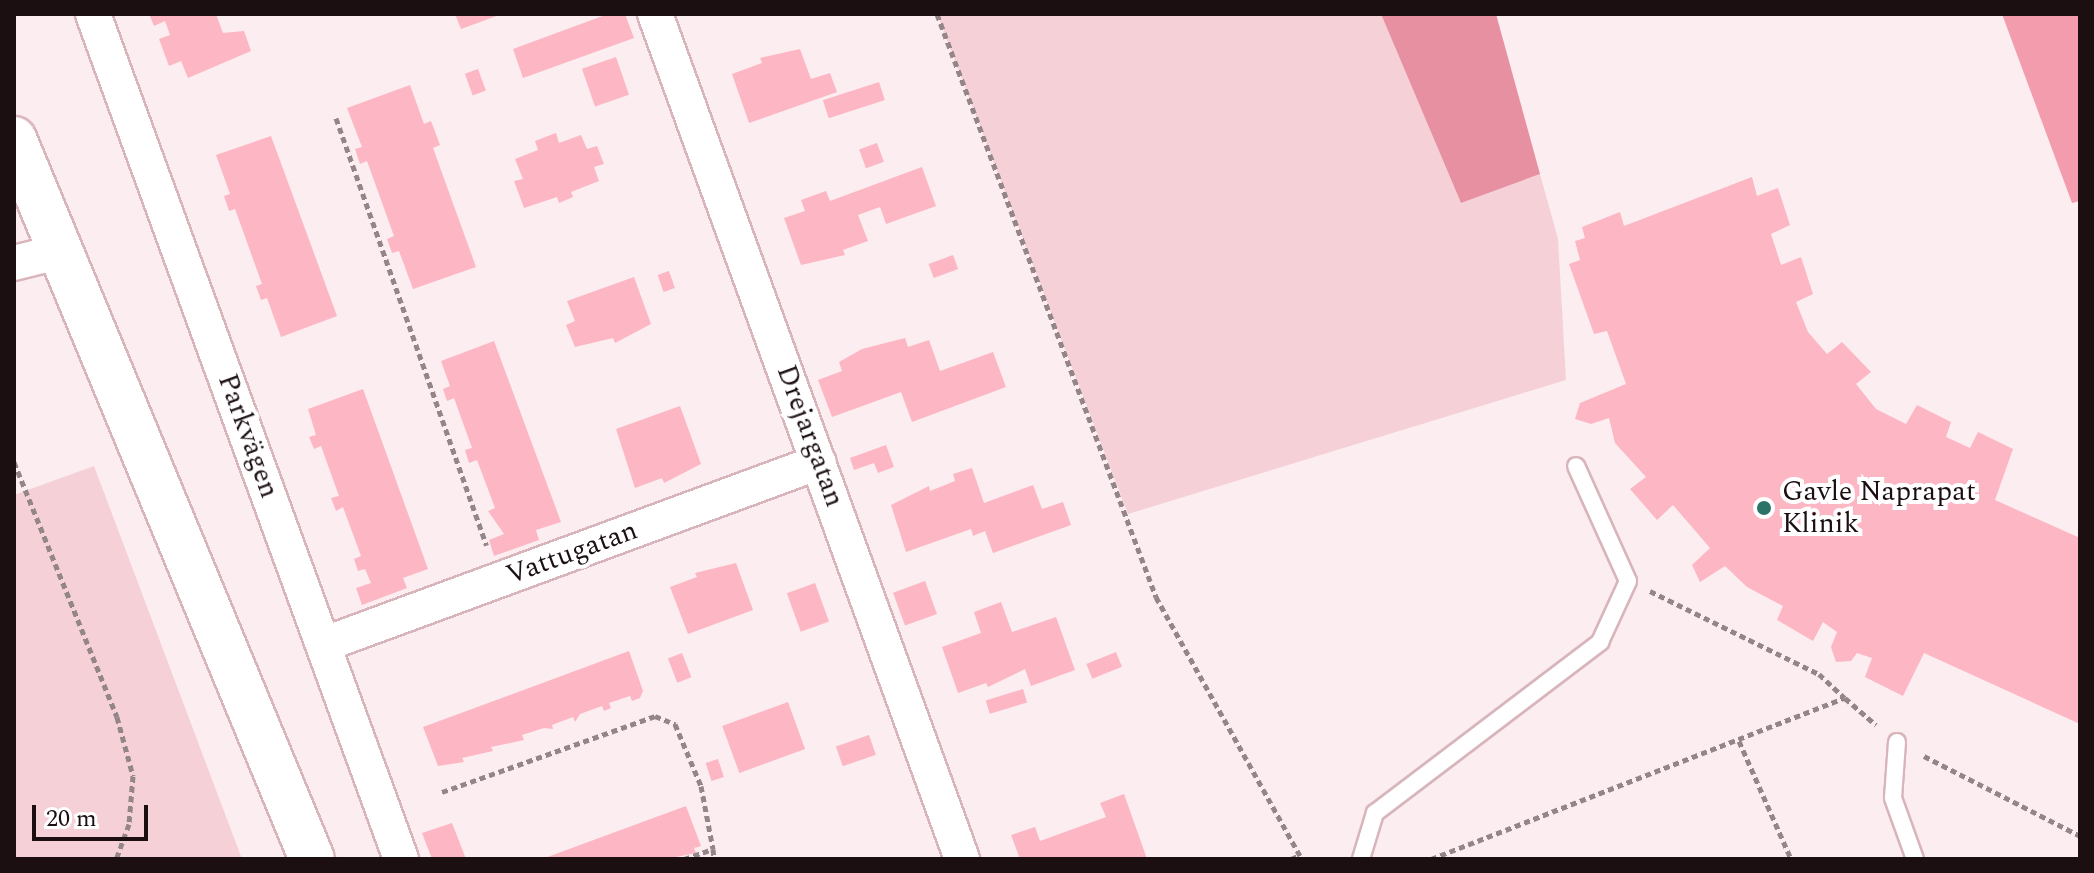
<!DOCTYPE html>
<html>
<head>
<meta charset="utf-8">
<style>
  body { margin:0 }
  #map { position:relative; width:2094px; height:873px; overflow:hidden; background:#fcedf0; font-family:Spectral,serif }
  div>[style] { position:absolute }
  .green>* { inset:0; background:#f5d1d7 }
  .forest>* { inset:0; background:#e690a2 }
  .water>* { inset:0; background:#f39cae }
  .building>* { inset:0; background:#fdb6c3; transform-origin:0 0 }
  .path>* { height:5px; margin-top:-2.5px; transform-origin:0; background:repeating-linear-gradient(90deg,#938588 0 6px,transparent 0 10px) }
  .roads { filter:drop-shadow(2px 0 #d8b5bb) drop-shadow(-2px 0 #d8b5bb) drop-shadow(0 2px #d8b5bb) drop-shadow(0 -2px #d8b5bb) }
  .lane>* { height:16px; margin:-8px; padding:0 8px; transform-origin:8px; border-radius:8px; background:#fff }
  .street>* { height:34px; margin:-17px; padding:0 17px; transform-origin:17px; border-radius:17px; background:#fff }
  .secondary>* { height:44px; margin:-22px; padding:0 22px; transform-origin:22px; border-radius:22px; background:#fff }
  .dots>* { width:22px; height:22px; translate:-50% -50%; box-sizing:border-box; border:4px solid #fff; border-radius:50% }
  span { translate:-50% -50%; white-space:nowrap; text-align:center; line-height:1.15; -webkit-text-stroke:8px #fff; paint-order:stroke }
  .street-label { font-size:28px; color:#1b0f11 }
  .poi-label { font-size:28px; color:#1b0f11 }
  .left { translate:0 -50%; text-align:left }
  .frame { position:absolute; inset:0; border:16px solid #1b0f11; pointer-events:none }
  .scale { position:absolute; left:32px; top:805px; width:116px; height:36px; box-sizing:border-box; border:4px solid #1b0f11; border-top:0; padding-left:10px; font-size:24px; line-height:28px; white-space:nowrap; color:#1b0f11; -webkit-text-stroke:6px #fff; paint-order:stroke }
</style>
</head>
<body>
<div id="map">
  <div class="green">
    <i style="clip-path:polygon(937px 14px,1381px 14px,1461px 203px,1540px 174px,1558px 239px,1566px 380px,1128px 514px)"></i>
    <i style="clip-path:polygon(94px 466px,242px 859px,14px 859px,14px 495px)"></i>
  </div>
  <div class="forest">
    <i style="clip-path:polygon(1381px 14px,1496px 14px,1540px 174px,1461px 203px)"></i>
  </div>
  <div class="water">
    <i style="clip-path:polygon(2002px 14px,2080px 14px,2080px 201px,2072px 203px)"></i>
  </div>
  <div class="building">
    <i style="clip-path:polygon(149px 14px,216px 14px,223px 33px,244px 31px,251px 51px,188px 78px,181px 61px,169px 66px,159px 39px,170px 35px,165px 21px,154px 26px)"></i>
    <i style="clip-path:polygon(455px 14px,502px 14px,461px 29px)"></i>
    <i style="clip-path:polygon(608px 14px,625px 14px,634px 38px,523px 78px,513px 49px)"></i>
    <i style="clip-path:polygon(800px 49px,811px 79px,830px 73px,837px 92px,749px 123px,732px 74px,762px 63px,760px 58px)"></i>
    <i style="left:616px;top:57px;width:40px;height:36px;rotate:71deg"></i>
    <i style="left:478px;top:69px;width:23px;height:14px;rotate:70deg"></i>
    <i style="left:879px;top:82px;width:19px;height:59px;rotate:72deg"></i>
    <i style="clip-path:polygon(410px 85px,424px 124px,431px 121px,440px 145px,433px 148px,476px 267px,413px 289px,399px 251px,392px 253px,387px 239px,394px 236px,367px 161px,360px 164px,355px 149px,362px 147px,347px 108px)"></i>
    <i style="clip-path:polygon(556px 133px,559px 143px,581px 135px,587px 149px,597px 146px,604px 164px,594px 167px,599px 181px,571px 192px,573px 197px,559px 203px,557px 197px,524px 208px,514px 181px,523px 179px,515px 159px,538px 150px,535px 141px)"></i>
    <i style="clip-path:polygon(271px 136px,337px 316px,281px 337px,267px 298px,261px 300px,256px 286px,262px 284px,235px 209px,229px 211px,224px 196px,230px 194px,216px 155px)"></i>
    <i style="left:877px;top:143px;width:20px;height:19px;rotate:70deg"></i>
    <i style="clip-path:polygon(922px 167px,936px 206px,886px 224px,880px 207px,858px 215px,868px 241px,843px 250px,845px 255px,801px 265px,784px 218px,805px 211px,801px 200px,826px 191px,830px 201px)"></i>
    <i style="clip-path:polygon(1752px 177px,1757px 196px,1778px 188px,1790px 225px,1771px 234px,1781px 265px,1801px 257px,1813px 294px,1796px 302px,1808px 332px,1827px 354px,1842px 342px,1871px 372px,1856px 384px,1876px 409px,1906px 424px,1917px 405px,1951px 422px,1946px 437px,1970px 448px,1978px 432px,2013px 449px,1995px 500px,2080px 538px,2080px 724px,1924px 653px,1903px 696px,1865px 677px,1872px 658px,1857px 653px,1851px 661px,1836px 662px,1831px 647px,1837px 632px,1823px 622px,1813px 641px,1777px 620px,1783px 606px,1747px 587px,1725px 566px,1700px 582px,1692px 565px,1710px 548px,1673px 505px,1657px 520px,1630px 489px,1646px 477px,1615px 443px,1609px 418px,1591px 424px,1575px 419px,1580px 403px,1626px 384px,1607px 331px,1594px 334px,1569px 264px,1580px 260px,1575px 241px,1585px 238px,1582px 227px,1620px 212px,1624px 226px)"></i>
    <i style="left:953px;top:255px;width:15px;height:26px;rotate:70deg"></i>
    <i style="left:669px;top:271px;width:18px;height:12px;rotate:71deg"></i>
    <i style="clip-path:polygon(634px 277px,651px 324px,615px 343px,613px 338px,575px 347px,566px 325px,575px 321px,567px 301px)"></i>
    <i style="clip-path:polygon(905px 338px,908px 347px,929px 340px,940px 371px,993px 352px,1006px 387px,912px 422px,901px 392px,832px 417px,818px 380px,842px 371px,839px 362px,862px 349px)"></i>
    <i style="clip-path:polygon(494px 341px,561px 522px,536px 530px,539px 540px,494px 556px,489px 540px,504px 534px,488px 511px,495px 508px,477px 460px,469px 463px,465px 450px,472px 448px,454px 398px,447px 401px,443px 389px,450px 386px,441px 361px)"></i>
    <i style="clip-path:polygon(363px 389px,428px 569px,403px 578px,407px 588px,362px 605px,356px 588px,371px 583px,365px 569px,358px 571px,354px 559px,361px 556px,343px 507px,336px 511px,331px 498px,339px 496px,321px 446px,314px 449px,309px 437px,316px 435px,308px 409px)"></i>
    <i style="clip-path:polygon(680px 406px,701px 464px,664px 483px,662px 478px,635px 488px,616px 429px)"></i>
    <i style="clip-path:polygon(886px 445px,894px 467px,878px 473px,874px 463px,854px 470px,850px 458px)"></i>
    <i style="clip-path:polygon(972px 468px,984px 503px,1033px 485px,1042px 509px,1063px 502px,1071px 525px,993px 553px,985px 531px,973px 536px,971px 529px,906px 552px,891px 505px,929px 486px,930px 491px,955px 481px,953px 474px)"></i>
    <i style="clip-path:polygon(736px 563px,753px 610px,688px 634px,670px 587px,697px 577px,695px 573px)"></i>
    <i style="left:925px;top:581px;width:35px;height:34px;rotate:70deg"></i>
    <i style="left:815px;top:583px;width:41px;height:30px;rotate:70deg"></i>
    <i style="clip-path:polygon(1001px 602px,1012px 632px,1056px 617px,1075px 670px,1031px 686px,1025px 669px,988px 687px,986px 683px,958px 693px,942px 647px,981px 633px,974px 612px)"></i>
    <i style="clip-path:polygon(629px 651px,643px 691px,640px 698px,632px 701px,630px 696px,609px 703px,611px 708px,604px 711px,602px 706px,580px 714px,575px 722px,573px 717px,552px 725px,553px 729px,544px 728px,522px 735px,524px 740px,491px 747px,493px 751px,462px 758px,464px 762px,438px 766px,423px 727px)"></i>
    <i style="left:1116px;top:652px;width:16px;height:32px;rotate:68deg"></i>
    <i style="left:682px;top:653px;width:26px;height:15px;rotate:69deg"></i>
    <i style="left:1023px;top:689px;width:14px;height:39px;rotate:73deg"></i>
    <i style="left:788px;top:702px;width:50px;height:70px;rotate:70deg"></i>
    <i style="left:869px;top:735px;width:21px;height:35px;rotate:71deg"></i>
    <i style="left:718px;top:759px;width:19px;height:13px;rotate:72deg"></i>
    <i style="clip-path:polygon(1124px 794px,1147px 859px,1020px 859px,1011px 835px,1035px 827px,1040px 841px,1106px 817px,1100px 803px)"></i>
    <i style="clip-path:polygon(686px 806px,701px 846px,694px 848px,696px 853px,666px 859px,542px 859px)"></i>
    <i style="clip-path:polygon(452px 823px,466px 859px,432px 859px,422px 833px)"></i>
  </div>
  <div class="path">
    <i style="left:937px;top:14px;width:623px;rotate:69.41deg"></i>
    <i style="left:1156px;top:597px;width:300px;rotate:60.9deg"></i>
    <i style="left:336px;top:118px;width:453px;rotate:70.6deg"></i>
    <i style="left:14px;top:462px;width:275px;rotate:68deg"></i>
    <i style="left:117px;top:717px;width:61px;rotate:74.8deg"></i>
    <i style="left:133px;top:776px;width:48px;rotate:94.8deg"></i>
    <i style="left:129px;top:824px;width:37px;rotate:110deg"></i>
    <i style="left:1650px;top:591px;width:188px;rotate:26.2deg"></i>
    <i style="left:1819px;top:674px;width:35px;rotate:43deg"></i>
    <i style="left:1739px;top:741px;width:129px;rotate:66.2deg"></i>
    <i style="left:1924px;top:756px;width:175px;rotate:27.1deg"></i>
    <i style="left:442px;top:792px;width:226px;rotate:-19.6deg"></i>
    <i style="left:655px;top:716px;width:22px;rotate:22deg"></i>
    <i style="left:675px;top:724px;width:67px;rotate:67.2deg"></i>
    <i style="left:701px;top:786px;width:64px;rotate:79.2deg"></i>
    <i style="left:684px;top:859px;width:31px;rotate:-19deg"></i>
    <i style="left:713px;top:849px;width:10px;rotate:84deg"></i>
    <i style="left:1291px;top:859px;width:10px;rotate:-24deg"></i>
    <i style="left:1431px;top:859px;width:444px;rotate:-21.3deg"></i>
    <i style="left:1845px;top:698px;width:41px;rotate:41.1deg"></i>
  </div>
  <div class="roads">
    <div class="lane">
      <i style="left:1897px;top:742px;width:56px;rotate:94.1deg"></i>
      <i style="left:1893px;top:798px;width:65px;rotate:70.2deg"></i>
      <i style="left:1361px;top:859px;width:48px;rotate:-73.1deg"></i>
      <i style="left:1375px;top:813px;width:283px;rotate:-37.2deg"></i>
      <i style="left:1600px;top:642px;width:67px;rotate:-65.3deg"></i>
      <i style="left:1628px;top:581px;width:126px;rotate:-114.3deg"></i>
    </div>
    <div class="street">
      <i style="left:93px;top:14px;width:899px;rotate:69.97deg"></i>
      <i style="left:655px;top:14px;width:899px;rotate:70.03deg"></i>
      <i style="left:14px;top:263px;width:49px;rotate:-14deg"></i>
      <i style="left:325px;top:644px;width:526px;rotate:-20.22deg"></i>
    </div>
    <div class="secondary">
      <i style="left:14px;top:139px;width:779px;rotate:67.52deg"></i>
    </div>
  </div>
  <div class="dots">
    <i style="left:1764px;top:508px;background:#2b7269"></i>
  </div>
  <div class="street-label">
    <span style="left:248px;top:436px;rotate:70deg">Parkvägen</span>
    <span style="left:810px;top:436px;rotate:70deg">Drejargatan</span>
    <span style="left:572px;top:553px;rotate:-20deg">Vattugatan</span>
  </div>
  <div class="poi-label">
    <span class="left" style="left:1782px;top:508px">Gavle Naprapat<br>Klinik</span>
  </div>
  <div class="frame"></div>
  <div class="scale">20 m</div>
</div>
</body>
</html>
